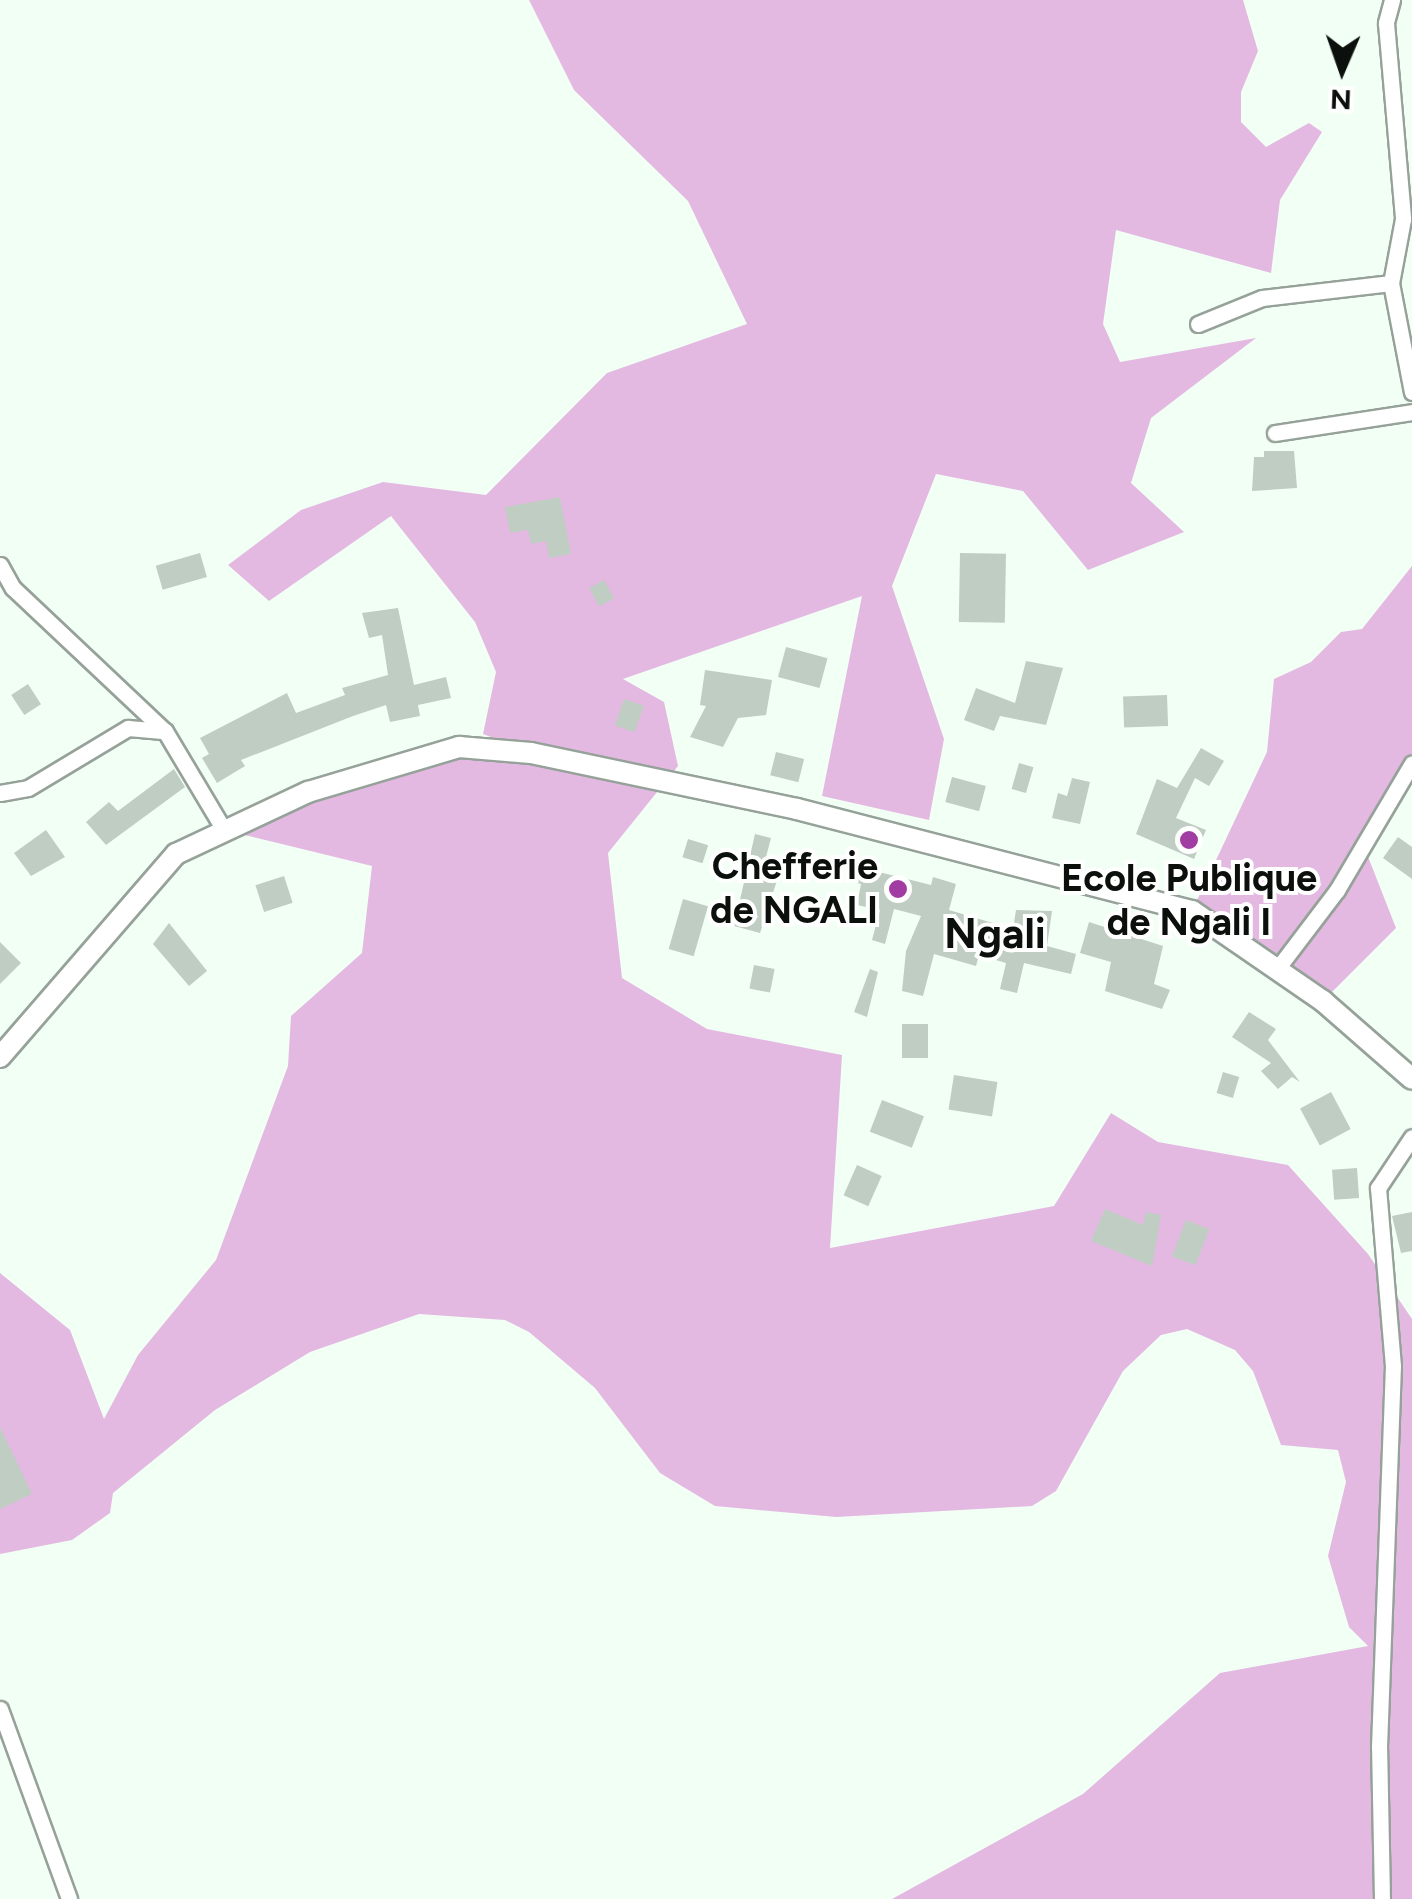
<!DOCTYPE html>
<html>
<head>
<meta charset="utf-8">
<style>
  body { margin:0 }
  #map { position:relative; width:1412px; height:1899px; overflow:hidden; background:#f2fff5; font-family:Figtree,sans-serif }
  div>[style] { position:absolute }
  .green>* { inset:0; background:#e3b9e2 }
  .building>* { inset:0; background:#c0cdc3; transform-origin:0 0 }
  .roads { filter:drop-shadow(2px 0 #96a299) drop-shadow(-2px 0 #96a299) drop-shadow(0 2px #96a299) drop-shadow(0 -2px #96a299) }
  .minor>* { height:15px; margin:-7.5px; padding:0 7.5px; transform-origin:7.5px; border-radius:7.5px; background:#fff }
  .tertiary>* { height:20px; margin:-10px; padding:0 10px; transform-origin:10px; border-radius:10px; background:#fff }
  .dots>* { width:28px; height:28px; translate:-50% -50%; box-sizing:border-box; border:5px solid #fff; border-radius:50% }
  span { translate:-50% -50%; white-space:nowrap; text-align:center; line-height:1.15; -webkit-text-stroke:8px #fff; paint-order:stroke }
  .poi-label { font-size:38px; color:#0c100d; font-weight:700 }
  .right { translate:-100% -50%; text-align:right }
  .quarter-label { font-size:42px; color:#0c100d; font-weight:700 }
  .north { position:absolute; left:1292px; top:20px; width:100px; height:100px; -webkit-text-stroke:8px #fff; paint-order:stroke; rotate:182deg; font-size:28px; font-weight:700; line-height:40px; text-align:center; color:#0c100d }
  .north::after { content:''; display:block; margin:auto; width:35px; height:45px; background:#0c100d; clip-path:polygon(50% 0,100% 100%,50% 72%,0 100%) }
</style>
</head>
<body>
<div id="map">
  <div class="green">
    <i style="clip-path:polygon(529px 0,1243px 0,1258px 51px,1241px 92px,1241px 122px,1266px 147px,1309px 123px,1322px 132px,1280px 200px,1271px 273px,1116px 230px,1103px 324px,1120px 362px,1256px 338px,1151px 418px,1131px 483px,1184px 532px,1088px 570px,1023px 491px,936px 474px,892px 586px,944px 739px,929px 820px,822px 796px,862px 596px,623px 679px,664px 702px,678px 766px,608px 853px,622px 978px,707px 1029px,842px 1055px,830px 1248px,1054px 1206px,1111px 1113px,1158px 1142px,1288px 1165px,1368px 1254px,1412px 1319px,1412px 1899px,892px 1899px,1083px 1794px,1220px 1673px,1368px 1646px,1349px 1627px,1328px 1556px,1346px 1482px,1338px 1450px,1281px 1445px,1253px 1371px,1235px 1350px,1187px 1329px,1161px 1335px,1123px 1371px,1056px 1491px,1032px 1506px,836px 1517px,715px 1506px,660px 1473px,595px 1388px,529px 1332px,505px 1320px,419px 1314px,310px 1352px,215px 1410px,113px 1493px,110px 1513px,72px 1540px,0 1554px,0 1273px,70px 1330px,104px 1419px,138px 1355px,216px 1260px,288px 1066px,291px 1016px,362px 953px,372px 866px,224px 830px,459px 747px,523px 749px,483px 734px,496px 672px,475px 622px,391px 516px,269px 601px,228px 565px,301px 510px,383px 482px,486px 495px,607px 373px,747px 324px,688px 201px,574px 90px)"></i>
    <i style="clip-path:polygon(1412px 566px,1412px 774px,1365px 849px,1396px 928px,1323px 1001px,1192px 911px,1267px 752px,1274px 679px,1311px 662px,1341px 632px,1362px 629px)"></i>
  </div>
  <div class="building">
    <i style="clip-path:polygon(1264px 451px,1294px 451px,1297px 488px,1252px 491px,1254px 457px,1264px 457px)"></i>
    <i style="clip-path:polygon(560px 497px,571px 554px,549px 558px,546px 541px,531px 544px,528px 530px,510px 533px,505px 507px)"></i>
    <i style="left:200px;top:553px;width:25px;height:46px;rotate:74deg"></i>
    <i style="left:960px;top:553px;width:46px;height:69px;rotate:1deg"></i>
    <i style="left:604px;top:580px;width:21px;height:17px;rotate:61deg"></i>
    <i style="clip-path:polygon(398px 608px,414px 685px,446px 677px,451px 698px,418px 705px,420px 716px,390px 722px,386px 705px,353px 716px,241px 760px,245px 766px,217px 783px,202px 758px,209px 754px,200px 738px,287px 693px,296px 713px,345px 695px,342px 688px,388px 675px,382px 635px,369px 638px,362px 613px)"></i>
    <i style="left:786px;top:647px;width:43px;height:31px;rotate:15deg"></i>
    <i style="clip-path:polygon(1026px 661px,1063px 668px,1046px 725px,1000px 716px,994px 731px,964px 720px,976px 688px,1015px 703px)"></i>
    <i style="clip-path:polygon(705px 670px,772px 680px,766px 715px,738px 718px,723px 747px,690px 737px,706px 706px,700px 705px)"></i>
    <i style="left:28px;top:684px;width:24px;height:20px;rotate:57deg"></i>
    <i style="left:1167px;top:695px;width:31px;height:44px;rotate:88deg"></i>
    <i style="left:624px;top:699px;width:21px;height:28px;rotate:19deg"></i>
    <i style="clip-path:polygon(1201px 748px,1224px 761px,1209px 786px,1195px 778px,1176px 818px,1206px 830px,1194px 859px,1136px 834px,1157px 779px,1177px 788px)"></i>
    <i style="left:776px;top:752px;width:29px;height:24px;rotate:14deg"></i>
    <i style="left:1019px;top:763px;width:15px;height:27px;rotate:16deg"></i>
    <i style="clip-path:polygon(174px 769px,185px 787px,106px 845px,86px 822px,109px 802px,118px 811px)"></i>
    <i style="left:952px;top:777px;width:35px;height:26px;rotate:15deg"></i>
    <i style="clip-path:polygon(1072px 778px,1090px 782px,1080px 824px,1052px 818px,1058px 793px,1067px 796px)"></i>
    <i style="clip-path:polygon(46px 830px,65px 857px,31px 876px,14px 853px)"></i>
    <i style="clip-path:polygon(755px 834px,771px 838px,765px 861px,782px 865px,760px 933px,734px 926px)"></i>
    <i style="clip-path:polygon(1398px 837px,1412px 847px,1412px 879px,1383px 858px)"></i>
    <i style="left:688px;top:839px;width:21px;height:19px;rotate:17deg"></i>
    <i style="clip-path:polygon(855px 866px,931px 885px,933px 877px,956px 884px,949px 910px,1013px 929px,1016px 910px,1052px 911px,1047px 946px,1076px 954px,1071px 974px,1024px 963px,1017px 993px,1000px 989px,1006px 963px,979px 955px,976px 966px,934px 954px,923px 996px,902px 991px,906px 951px,921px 916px,894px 909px,885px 944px,872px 940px,880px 910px,857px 905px,861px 884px,852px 882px)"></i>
    <i style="left:284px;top:876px;width:28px;height:30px;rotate:72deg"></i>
    <i style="left:683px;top:899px;width:26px;height:52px;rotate:16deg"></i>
    <i style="clip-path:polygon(1089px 922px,1163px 946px,1154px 984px,1170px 990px,1162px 1009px,1105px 991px,1111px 962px,1080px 953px)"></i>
    <i style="clip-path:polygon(169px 923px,207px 971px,189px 986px,153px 944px)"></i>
    <i style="clip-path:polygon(0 942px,21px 963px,0 984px)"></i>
    <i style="left:754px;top:965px;width:21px;height:24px;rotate:11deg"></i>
    <i style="clip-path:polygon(870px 969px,878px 972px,867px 1017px,854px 1012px)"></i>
    <i style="clip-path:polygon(1249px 1012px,1276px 1029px,1268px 1040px,1300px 1082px,1292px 1077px,1278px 1089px,1261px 1071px,1271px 1063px,1232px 1037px)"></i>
    <i style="left:902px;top:1024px;width:26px;height:34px"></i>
    <i style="left:1223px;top:1072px;width:17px;height:22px;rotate:17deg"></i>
    <i style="left:954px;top:1075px;width:44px;height:35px;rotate:9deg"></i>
    <i style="left:1331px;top:1092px;width:42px;height:35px;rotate:62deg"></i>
    <i style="left:882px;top:1100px;width:45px;height:34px;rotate:21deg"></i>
    <i style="left:857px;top:1165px;width:27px;height:33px;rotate:24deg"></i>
    <i style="left:1357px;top:1168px;width:30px;height:25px;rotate:86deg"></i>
    <i style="clip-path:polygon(1105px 1209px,1143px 1225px,1146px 1212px,1161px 1215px,1152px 1266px,1091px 1241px)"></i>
    <i style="clip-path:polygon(1412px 1212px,1412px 1251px,1401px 1253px,1392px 1216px)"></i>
    <i style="left:1186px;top:1220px;width:25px;height:39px;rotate:21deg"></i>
    <i style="clip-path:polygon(0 1427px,32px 1494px,0 1509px)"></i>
  </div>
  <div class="roads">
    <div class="minor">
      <i style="left:1392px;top:0;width:24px;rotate:105deg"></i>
      <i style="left:1386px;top:23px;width:197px;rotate:85deg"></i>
      <i style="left:1403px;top:219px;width:65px;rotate:100.6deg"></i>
      <i style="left:1391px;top:283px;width:111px;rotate:79.1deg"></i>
      <i style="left:1198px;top:324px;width:69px;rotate:-22.1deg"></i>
      <i style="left:1262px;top:298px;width:130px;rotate:-6.6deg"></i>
      <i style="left:1275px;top:433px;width:139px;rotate:-8.7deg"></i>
      <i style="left:0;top:565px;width:26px;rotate:61deg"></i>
      <i style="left:13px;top:588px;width:209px;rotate:43.3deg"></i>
      <i style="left:165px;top:731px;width:115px;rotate:59.2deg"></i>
      <i style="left:0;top:793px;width:28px;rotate:-10deg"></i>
      <i style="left:28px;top:788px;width:117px;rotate:-31deg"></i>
      <i style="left:128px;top:728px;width:37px;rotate:5deg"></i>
      <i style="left:1277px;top:969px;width:99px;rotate:-52.8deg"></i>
      <i style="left:1337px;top:890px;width:147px;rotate:-59.4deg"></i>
      <i style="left:0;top:1709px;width:202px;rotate:70deg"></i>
      <i style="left:1382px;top:1899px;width:152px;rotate:-91.1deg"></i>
      <i style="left:1379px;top:1747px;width:381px;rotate:-87.9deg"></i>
      <i style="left:1393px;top:1366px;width:179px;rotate:-94.8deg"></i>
      <i style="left:1378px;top:1188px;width:61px;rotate:-56.3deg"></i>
    </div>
    <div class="tertiary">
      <i style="left:0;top:1057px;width:269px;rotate:-49.1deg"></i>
      <i style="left:176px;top:854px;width:146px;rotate:-25.2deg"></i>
      <i style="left:308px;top:792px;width:158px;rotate:-16.6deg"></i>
      <i style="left:459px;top:747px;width:72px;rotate:4.8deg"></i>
      <i style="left:531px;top:753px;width:272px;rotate:11.9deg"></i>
      <i style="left:797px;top:809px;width:408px;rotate:14.5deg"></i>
      <i style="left:1192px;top:911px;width:159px;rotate:34.5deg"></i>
      <i style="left:1323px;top:1001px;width:118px;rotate:41.2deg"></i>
    </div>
  </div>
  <div class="dots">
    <i style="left:1189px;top:840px;background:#a13ca2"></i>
    <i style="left:898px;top:889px;background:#a13ca2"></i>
  </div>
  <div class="poi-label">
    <span class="right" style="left:878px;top:889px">Chefferie<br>de NGALI</span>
    <span style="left:1189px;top:901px">Ecole Publique<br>de Ngali I</span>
  </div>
  <div class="quarter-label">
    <span style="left:995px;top:934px">Ngali</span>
  </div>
  <div class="north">N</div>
</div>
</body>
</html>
